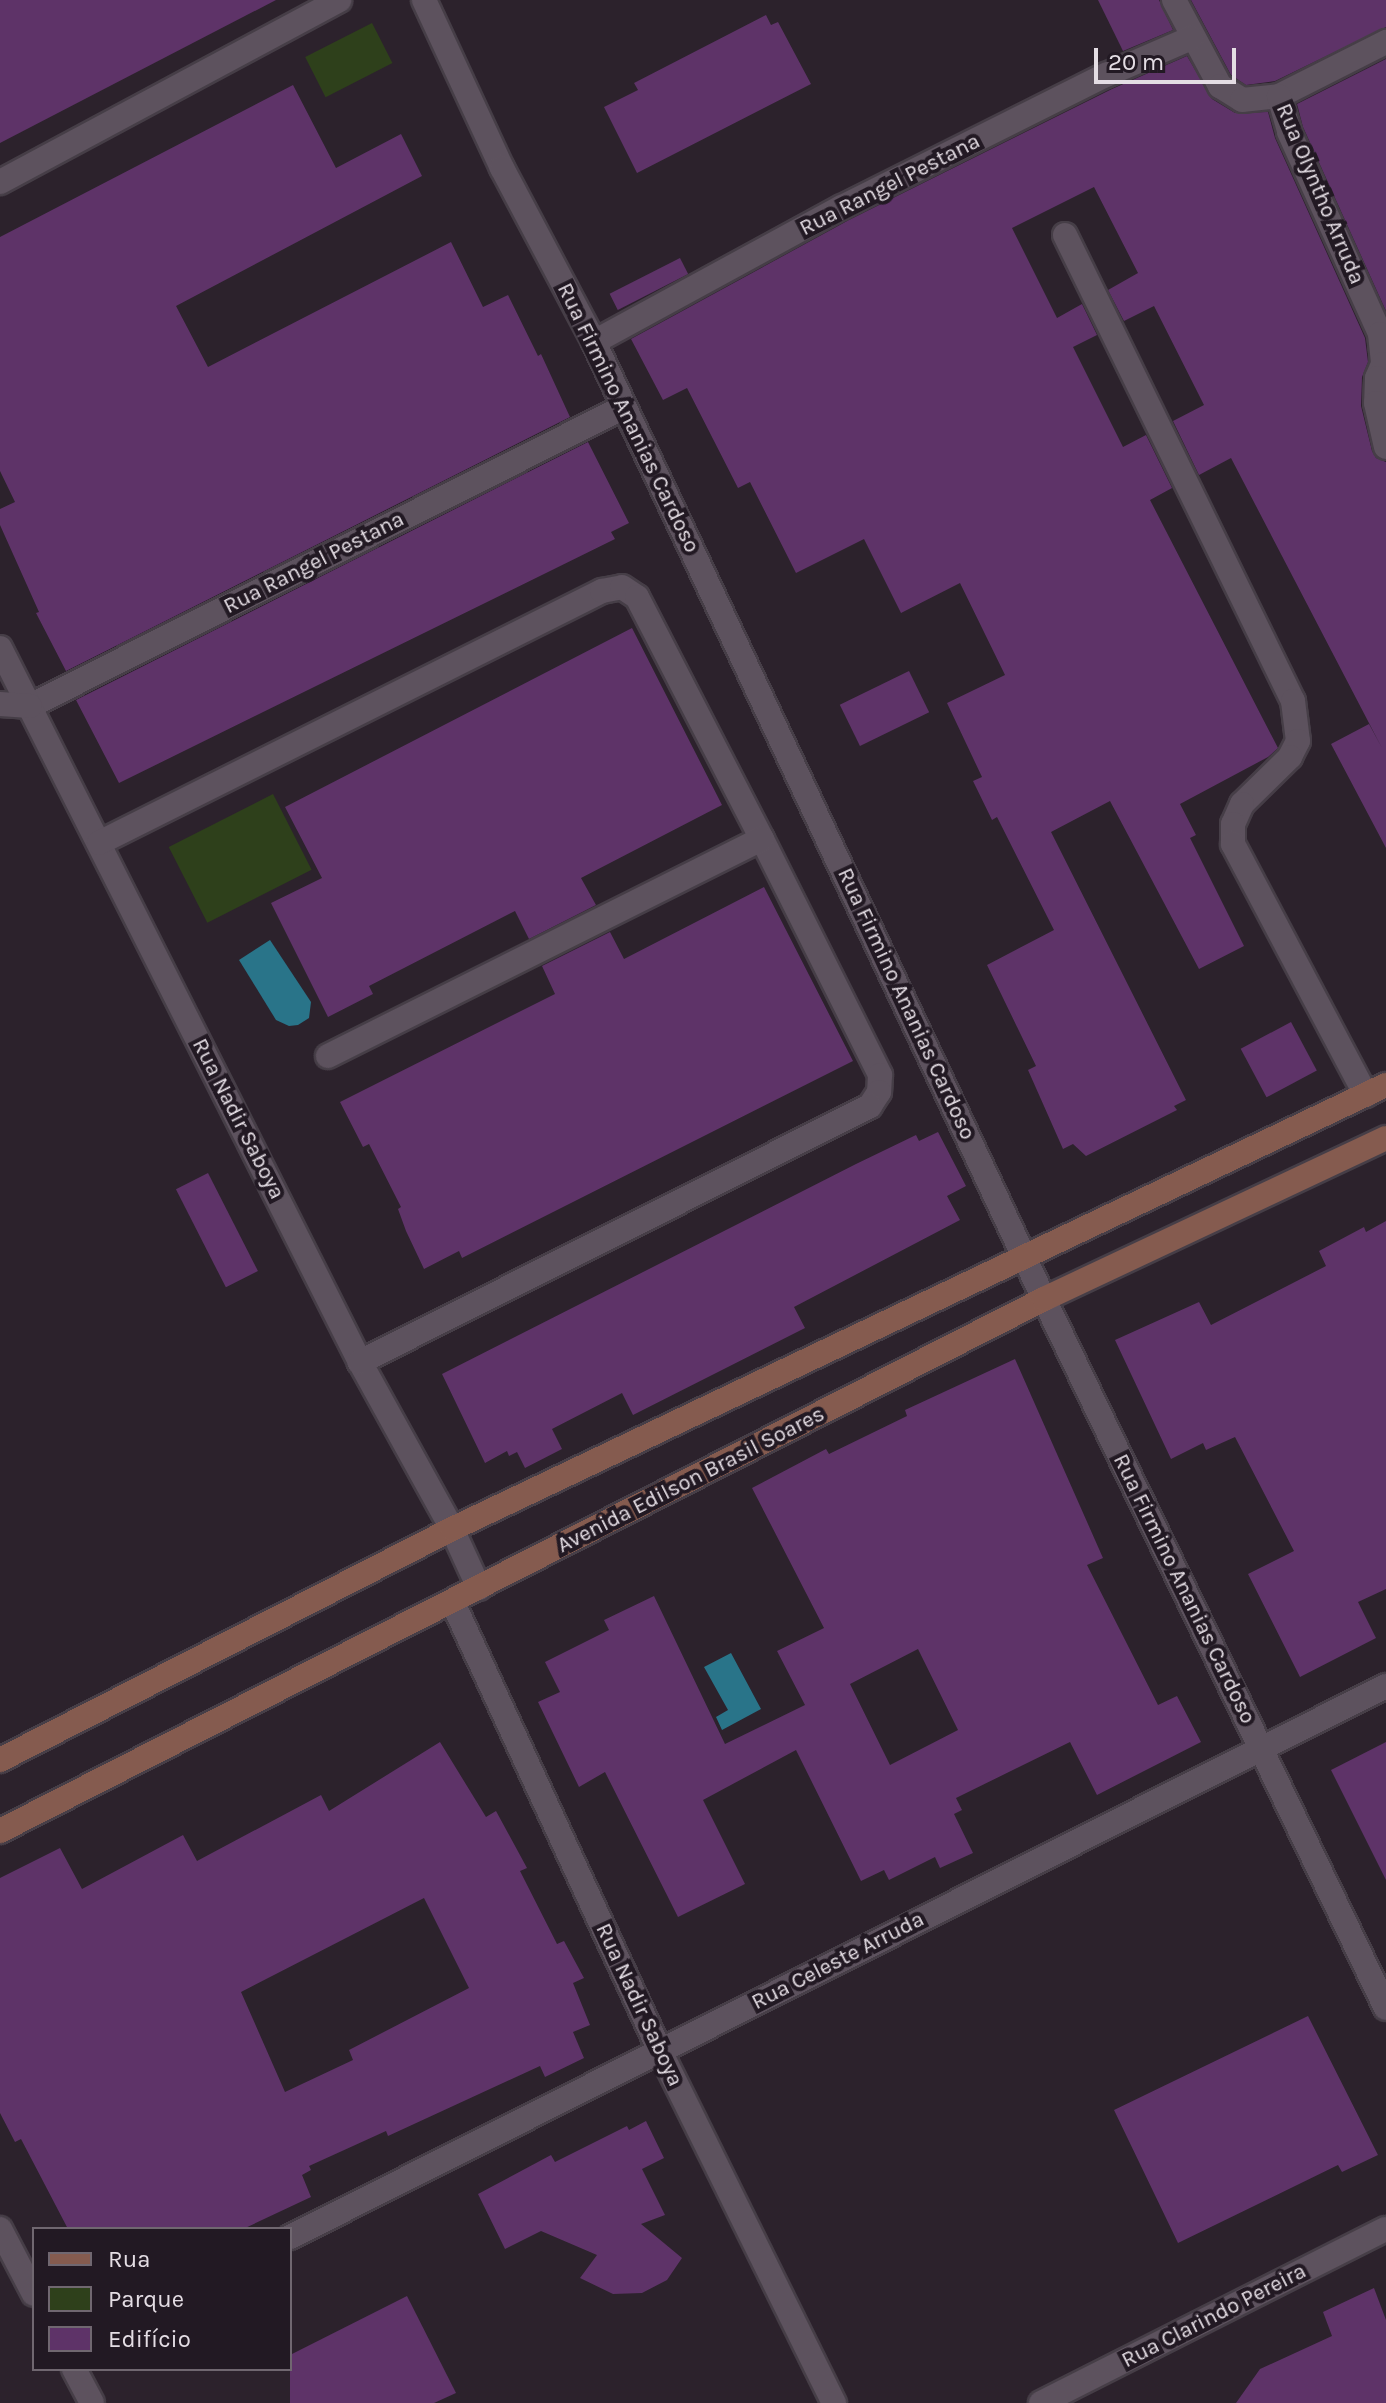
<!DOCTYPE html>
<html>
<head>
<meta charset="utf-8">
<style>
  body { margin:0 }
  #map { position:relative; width:1386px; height:2403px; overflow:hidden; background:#2c222c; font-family:Karla,sans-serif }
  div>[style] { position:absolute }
  .green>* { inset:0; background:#2e401b; transform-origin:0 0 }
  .water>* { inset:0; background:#297489 }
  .building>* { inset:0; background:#5e3368; transform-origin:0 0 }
  .roads { filter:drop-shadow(2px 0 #463e47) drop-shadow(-2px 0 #463e47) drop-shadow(0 2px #463e47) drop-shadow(0 -2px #463e47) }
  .lane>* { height:24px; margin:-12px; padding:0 12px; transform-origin:12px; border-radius:12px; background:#5d525e }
  .street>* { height:24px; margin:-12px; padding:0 12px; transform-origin:12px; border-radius:12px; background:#5d525e }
  .secondary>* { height:24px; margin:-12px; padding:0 12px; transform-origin:12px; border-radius:12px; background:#855b4f }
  span { translate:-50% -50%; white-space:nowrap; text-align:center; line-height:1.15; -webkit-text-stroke:8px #221923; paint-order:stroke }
  .street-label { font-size:22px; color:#e4dde4 }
  .legend { position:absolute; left:32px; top:2227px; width:260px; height:144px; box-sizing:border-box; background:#221923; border:2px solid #706770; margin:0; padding:10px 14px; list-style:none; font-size:24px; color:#e4dde4 }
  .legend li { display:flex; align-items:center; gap:16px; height:40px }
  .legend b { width:40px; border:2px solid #706770 }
  .scale { position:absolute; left:1094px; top:48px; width:142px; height:36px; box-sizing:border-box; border:4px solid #e4dde4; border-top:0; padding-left:10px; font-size:24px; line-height:28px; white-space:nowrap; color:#e4dde4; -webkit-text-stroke:6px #221923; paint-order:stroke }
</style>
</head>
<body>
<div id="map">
  <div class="green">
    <i style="left:372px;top:23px;width:45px;height:75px;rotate:63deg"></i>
    <i style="left:273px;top:794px;width:85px;height:117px;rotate:63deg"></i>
  </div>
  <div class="water">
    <i style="clip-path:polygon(270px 940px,311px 1002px,309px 1018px,298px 1025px,289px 1026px,276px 1020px,239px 960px)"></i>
    <i style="clip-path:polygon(731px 1653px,761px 1709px,722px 1730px,716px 1717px,728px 1710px,704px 1667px)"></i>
  </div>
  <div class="building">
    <i style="clip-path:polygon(0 0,276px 0,0 143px)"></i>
    <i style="clip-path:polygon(1098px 0,1159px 0,1173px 30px,1123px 51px)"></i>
    <i style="clip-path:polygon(1191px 0,1386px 0,1386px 27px,1275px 81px,1246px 85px,1231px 75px)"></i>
    <i style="clip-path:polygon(766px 15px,771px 25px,778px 22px,811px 84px,637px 173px,604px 107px,638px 90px,634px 83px)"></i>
    <i style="clip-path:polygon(1187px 56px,1212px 99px,1235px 113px,1268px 112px,1275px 138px,1365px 338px,1368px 362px,1362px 377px,1361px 406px,1372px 451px,1376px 458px,1386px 462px,1386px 848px,1331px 744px,1369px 724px,1382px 748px,1231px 458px,1199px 475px,1173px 421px,1204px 405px,1154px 306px,1124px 321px,1108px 290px,1138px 273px,1094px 187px,1012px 228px,1057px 318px,1082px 304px,1097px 335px,1073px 347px,1123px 447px,1146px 435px,1172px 488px,1150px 500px,1278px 748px,1268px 757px,1180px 804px,1196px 835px,1190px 838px,1244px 946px,1199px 969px,1110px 801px,1051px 832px,1186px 1100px,1174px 1106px,1177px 1110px,1086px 1156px,1073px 1144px,1063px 1149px,1028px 1070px,1036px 1066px,987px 965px,1054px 930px,997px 817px,992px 820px,973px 781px,982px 777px,947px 703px,1005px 675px,960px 583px,901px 613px,864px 539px,796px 573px,750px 482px,738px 488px,687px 388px,663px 400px,631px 339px,849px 220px,1112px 89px)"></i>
    <i style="clip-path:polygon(1386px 59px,1386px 311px,1303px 127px,1297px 104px)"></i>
    <i style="clip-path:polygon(293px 85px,336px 168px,401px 134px,422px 176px,176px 306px,208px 367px,451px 242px,483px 307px,508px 295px,538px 356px,541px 354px,570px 417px,66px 671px,36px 613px,39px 612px,0 525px,0 509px,15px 502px,0 471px,0 237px)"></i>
    <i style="left:680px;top:258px;width:18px;height:79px;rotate:63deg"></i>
    <i style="clip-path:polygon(588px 442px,629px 523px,611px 532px,615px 539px,119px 783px,76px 700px)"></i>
    <i style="clip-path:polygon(632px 628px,722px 805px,581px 878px,596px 905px,529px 939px,515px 911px,369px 986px,373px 994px,328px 1017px,271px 903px,322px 878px,285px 807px)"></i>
    <i style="left:909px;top:671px;width:46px;height:77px;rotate:64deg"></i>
    <i style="clip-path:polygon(764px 887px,853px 1061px,462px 1258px,459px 1251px,424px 1269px,406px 1231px,398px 1209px,401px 1207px,369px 1144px,363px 1147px,340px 1102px,555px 994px,542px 966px,610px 932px,624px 959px)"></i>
    <i style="left:1291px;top:1022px;width:55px;height:57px;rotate:62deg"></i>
    <i style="clip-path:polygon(938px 1132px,966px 1186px,947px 1196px,960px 1220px,794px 1307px,805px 1328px,633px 1415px,622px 1393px,552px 1429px,562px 1449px,525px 1468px,517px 1452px,509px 1456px,507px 1451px,485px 1463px,442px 1374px,856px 1164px,916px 1135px,919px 1141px)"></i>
    <i style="left:208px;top:1173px;width:110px;height:36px;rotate:63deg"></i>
    <i style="clip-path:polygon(1386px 1221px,1386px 1589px,1358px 1602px,1376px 1638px,1300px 1677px,1248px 1574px,1294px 1551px,1235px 1437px,1206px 1450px,1203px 1443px,1171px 1459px,1115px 1340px,1199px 1302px,1211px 1325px,1326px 1266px,1319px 1251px,1364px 1227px,1366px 1232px)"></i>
    <i style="clip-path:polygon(evenodd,1015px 1359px,1103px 1558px,1087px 1565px,1158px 1705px,1177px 1696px,1201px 1742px,1097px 1795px,1070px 1742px,956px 1798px,962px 1810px,954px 1814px,973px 1853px,940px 1868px,935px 1857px,889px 1880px,884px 1870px,861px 1881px,796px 1750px,703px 1800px,745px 1884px,678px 1917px,605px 1772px,579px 1787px,538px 1702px,560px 1692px,545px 1662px,609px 1630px,604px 1620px,654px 1596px,725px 1744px,805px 1705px,777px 1651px,824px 1628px,752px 1488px,826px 1449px,829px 1454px,907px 1416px,905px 1410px,1015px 1359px,918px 1649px,958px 1730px,890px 1765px,850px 1684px,918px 1649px)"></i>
    <i style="clip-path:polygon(evenodd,440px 1742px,486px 1817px,496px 1811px,527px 1868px,520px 1871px,557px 1944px,564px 1941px,584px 1978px,573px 1983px,590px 2025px,573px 2032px,584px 2058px,545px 2077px,540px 2066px,388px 2136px,386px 2131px,309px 2166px,311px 2170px,302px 2175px,311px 2197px,243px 2229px,68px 2229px,21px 2139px,15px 2142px,0 2113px,0 1878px,60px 1848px,82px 1889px,183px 1835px,197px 1861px,321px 1795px,329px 1811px,440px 1742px,424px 1898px,469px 1988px,349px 2050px,353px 2060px,285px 2092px,241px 1992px,424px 1898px)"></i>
    <i style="clip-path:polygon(1386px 1742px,1386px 1880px,1331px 1770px)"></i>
    <i style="clip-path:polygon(1308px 2016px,1378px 2155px,1342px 2172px,1338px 2165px,1178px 2243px,1114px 2110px)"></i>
    <i style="clip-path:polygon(646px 2121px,664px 2158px,642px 2169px,665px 2215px,641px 2224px,682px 2258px,667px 2280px,642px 2293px,613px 2294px,580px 2278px,597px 2255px,541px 2231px,505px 2249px,478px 2194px,551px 2155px,555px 2162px,627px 2126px,629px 2130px)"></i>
    <i style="clip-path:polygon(1374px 2288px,1386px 2320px,1386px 2403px,1236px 2403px,1260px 2369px,1332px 2336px,1323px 2312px)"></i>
    <i style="clip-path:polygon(407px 2296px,456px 2393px,434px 2403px,290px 2403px,290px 2355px)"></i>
  </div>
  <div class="roads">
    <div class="lane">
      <i style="left:1174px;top:0;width:98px;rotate:61.9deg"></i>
      <i style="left:1220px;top:86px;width:26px;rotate:32deg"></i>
      <i style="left:1242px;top:100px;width:37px;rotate:-6deg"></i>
      <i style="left:1279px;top:96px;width:120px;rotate:-26.8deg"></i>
      <i style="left:1279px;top:96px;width:37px;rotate:74deg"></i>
      <i style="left:1289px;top:132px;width:222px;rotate:65.7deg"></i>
      <i style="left:1380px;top:334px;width:30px;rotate:84deg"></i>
      <i style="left:1383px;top:364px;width:15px;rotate:113deg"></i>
      <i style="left:1377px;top:378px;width:25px;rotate:92deg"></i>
      <i style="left:1376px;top:403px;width:45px;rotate:77.2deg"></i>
      <i style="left:594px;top:342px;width:282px;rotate:-28.6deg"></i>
      <i style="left:842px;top:207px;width:295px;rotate:-26.6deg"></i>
      <i style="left:1106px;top:75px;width:93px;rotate:-23.5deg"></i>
      <i style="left:30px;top:706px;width:665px;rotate:-26.72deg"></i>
    </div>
    <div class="street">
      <i style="left:424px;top:0;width:185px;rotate:65.1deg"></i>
      <i style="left:502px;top:168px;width:197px;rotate:62.1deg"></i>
      <i style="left:594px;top:342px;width:1058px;rotate:64.82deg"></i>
      <i style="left:1044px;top:1299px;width:787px;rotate:64.25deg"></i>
      <i style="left:0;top:182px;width:385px;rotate:-28.2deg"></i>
      <i style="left:1065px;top:235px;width:519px;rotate:63.93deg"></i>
      <i style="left:1293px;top:701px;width:40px;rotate:82.9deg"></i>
      <i style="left:1298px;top:741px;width:18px;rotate:117deg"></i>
      <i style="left:1290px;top:757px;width:67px;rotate:135.6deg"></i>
      <i style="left:1242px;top:804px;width:22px;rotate:114deg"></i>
      <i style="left:1233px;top:824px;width:20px;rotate:90deg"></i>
      <i style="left:1233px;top:844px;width:284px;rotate:62.1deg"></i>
      <i style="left:0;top:648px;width:800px;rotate:63.24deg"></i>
      <i style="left:360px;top:1362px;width:191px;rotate:61.1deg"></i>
      <i style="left:452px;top:1529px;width:65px;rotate:65.4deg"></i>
      <i style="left:0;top:704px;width:30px;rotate:4deg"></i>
      <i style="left:99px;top:843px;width:563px;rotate:-26.61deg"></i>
      <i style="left:602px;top:591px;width:20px;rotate:-11deg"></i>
      <i style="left:622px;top:587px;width:18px;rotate:34deg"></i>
      <i style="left:637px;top:597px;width:272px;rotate:62.7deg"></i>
      <i style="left:762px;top:839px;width:264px;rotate:63.4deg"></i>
      <i style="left:880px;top:1075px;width:17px;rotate:93deg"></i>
      <i style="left:879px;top:1092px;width:17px;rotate:123deg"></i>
      <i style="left:870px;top:1106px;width:571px;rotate:153.35deg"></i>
      <i style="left:328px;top:1056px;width:485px;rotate:-26.6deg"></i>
      <i style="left:453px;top:1603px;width:494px;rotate:65.2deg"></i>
      <i style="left:660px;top:2051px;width:393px;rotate:63.7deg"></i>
      <i style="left:0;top:2229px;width:73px;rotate:62.4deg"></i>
      <i style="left:290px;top:2237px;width:1227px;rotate:-26.69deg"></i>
      <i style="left:74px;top:2369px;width:38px;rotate:62deg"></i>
      <i style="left:1041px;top:2403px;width:386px;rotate:-26.8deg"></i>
    </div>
    <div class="secondary">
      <i style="left:0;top:1760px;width:508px;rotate:-27.07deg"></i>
      <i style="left:452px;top:1529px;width:1034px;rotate:-25.43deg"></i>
      <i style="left:0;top:1831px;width:1172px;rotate:-27deg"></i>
      <i style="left:1044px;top:1299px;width:378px;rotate:-25.2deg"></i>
    </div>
  </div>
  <div class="street-label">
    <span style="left:890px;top:185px;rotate:-27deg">Rua Rangel Pestana</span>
    <span style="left:1320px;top:194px;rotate:67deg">Rua Olyntho Arruda</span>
    <span style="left:628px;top:418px;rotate:64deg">Rua Firmino Ananias Cardoso</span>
    <span style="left:314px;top:563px;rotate:-27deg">Rua Rangel Pestana</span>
    <span style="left:906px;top:1004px;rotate:65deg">Rua Firmino Ananias Cardoso</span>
    <span style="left:238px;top:1119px;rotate:63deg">Rua Nadir Saboya</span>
    <span style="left:691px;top:1480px;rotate:-27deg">Avenida Edilson Brasil Soares</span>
    <span style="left:1184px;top:1589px;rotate:64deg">Rua Firmino Ananias Cardoso</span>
    <span style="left:838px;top:1961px;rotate:-27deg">Rua Celeste Arruda</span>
    <span style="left:639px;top:2005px;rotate:65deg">Rua Nadir Saboya</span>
    <span style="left:1214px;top:2316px;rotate:-27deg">Rua Clarindo Pereira</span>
  </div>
  <ul class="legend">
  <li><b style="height:10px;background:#855b4f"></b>Rua</li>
  <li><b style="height:22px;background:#2e401b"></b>Parque</li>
  <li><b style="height:22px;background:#5e3368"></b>Edifício</li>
  </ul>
  <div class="scale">20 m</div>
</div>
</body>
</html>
